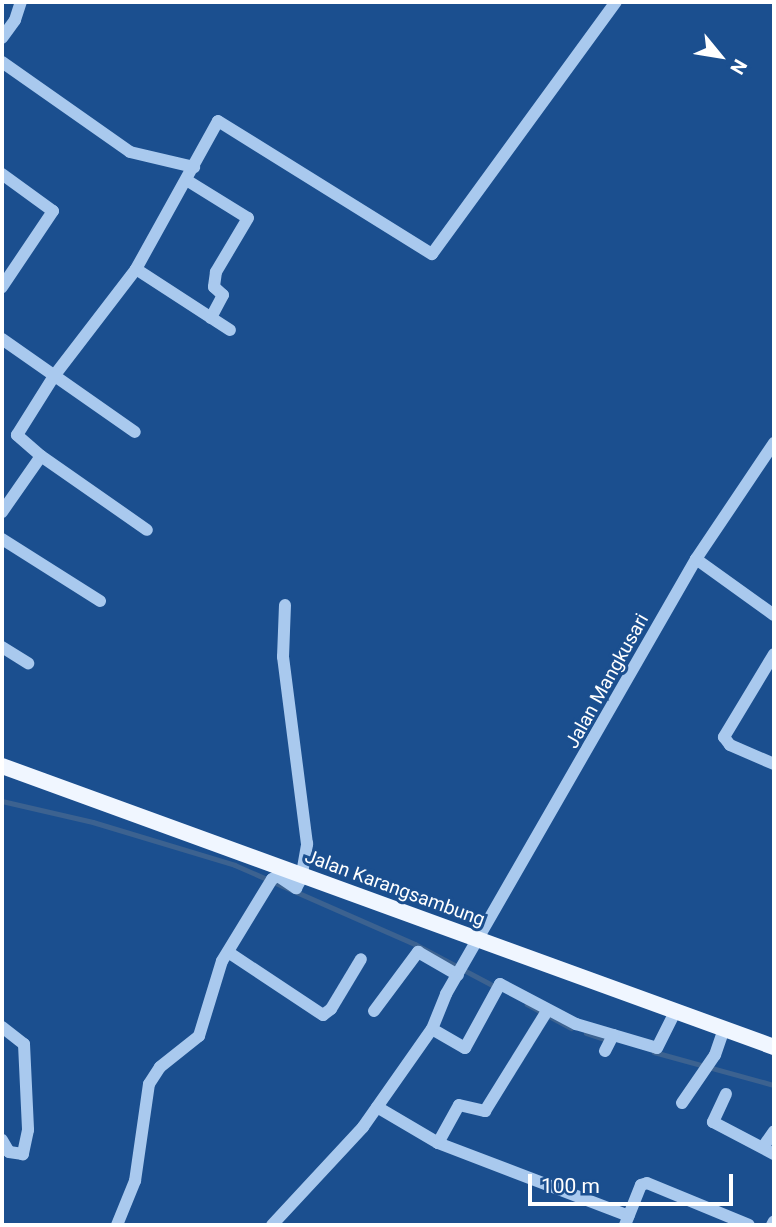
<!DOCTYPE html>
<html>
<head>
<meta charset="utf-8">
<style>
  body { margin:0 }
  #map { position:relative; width:776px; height:1227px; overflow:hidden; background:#1b4f8f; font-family:Roboto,sans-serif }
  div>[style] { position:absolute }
  .stream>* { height:4.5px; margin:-2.25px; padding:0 2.25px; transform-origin:2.25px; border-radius:2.25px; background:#3c6290 }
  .minor>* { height:12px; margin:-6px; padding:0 6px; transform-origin:6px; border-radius:6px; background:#a9c9ee }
  .major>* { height:16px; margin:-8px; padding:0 8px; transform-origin:8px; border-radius:8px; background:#f0f6ff }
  span { translate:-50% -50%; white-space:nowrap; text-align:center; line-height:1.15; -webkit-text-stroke:6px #1b4f8f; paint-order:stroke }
  .street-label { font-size:19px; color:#fff }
  .frame { position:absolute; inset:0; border:4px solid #fff; pointer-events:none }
  .north { position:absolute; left:685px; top:21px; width:70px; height:70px; -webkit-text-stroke:5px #1b4f8f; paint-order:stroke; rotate:120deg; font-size:19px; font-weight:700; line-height:28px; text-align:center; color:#fff }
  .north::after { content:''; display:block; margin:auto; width:24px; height:32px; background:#fff; clip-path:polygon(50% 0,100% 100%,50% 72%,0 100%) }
  .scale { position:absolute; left:528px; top:1174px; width:205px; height:32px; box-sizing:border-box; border:4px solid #fff; border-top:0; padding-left:9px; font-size:21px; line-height:24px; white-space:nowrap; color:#fff; -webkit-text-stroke:5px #1b4f8f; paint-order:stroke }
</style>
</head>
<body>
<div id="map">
  <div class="stream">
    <i style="left:2px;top:801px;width:93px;rotate:13deg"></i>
    <i style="left:93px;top:822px;width:148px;rotate:16.8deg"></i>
    <i style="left:235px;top:865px;width:197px;rotate:23.7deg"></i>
    <i style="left:415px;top:944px;width:94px;rotate:27.9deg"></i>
    <i style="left:527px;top:1004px;width:50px;rotate:28.6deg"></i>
    <i style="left:586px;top:1033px;width:23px;rotate:18deg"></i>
    <i style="left:654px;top:1052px;width:124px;rotate:15.4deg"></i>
  </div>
  <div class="minor">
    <i style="left:2px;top:38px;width:22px;rotate:-54deg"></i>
    <i style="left:15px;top:20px;width:19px;rotate:-72deg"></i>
    <i style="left:2px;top:62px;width:156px;rotate:35.1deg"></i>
    <i style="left:130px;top:152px;width:66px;rotate:13.2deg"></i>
    <i style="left:2px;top:174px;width:63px;rotate:36deg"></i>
    <i style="left:53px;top:211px;width:92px;rotate:123.9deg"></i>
    <i style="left:188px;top:181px;width:70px;rotate:31.7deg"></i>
    <i style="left:248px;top:218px;width:63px;rotate:120.7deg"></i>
    <i style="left:216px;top:272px;width:15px;rotate:98deg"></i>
    <i style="left:214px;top:287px;width:12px;rotate:42deg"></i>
    <i style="left:223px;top:295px;width:26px;rotate:118deg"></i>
    <i style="left:136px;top:269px;width:169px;rotate:-61deg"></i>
    <i style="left:218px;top:121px;width:252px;rotate:31.9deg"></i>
    <i style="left:432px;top:254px;width:312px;rotate:-53.9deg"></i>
    <i style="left:2px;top:339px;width:162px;rotate:35deg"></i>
    <i style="left:41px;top:456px;width:129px;rotate:34.9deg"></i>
    <i style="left:2px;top:512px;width:68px;rotate:-55.1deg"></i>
    <i style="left:41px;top:456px;width:32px;rotate:-139deg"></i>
    <i style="left:17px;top:435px;width:70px;rotate:-57.9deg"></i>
    <i style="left:54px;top:376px;width:135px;rotate:-52.5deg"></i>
    <i style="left:136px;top:269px;width:112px;rotate:33deg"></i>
    <i style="left:2px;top:539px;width:116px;rotate:32.3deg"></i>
    <i style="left:696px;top:559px;width:96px;rotate:35.7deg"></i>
    <i style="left:2px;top:647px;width:31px;rotate:32deg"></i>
    <i style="left:774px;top:654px;width:97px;rotate:121.1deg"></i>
    <i style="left:724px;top:737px;width:10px;rotate:53deg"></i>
    <i style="left:730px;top:745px;width:48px;rotate:23.4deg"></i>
    <i style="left:228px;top:952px;width:114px;rotate:33.6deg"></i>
    <i style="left:323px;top:1015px;width:10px;rotate:-37deg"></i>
    <i style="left:331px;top:1009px;width:58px;rotate:-59deg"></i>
    <i style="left:374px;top:1011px;width:74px;rotate:-53.3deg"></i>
    <i style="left:418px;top:952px;width:46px;rotate:29.9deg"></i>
    <i style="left:2px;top:1027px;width:28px;rotate:38deg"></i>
    <i style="left:24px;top:1044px;width:86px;rotate:87.3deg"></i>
    <i style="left:28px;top:1130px;width:25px;rotate:102deg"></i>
    <i style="left:23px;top:1154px;width:14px;rotate:-172deg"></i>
    <i style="left:9px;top:1152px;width:14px;rotate:-120deg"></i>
    <i style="left:432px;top:1029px;width:38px;rotate:30deg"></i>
    <i style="left:465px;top:1048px;width:73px;rotate:-61.3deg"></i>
    <i style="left:500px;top:984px;width:86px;rotate:27.8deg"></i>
    <i style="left:576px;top:1024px;width:84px;rotate:16.5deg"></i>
    <i style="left:657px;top:1048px;width:40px;rotate:-63.4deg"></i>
    <i style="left:605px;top:1051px;width:18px;rotate:-63deg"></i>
    <i style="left:726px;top:1094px;width:31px;rotate:115deg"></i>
    <i style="left:713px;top:1122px;width:69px;rotate:27.7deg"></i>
    <i style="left:682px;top:1103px;width:58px;rotate:-55.5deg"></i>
    <i style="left:715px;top:1055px;width:28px;rotate:-71deg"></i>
    <i style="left:377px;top:1107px;width:71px;rotate:30.5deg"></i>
    <i style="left:438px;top:1143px;width:204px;rotate:20.9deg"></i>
    <i style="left:438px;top:1143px;width:43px;rotate:-61.1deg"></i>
    <i style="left:459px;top:1105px;width:27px;rotate:13deg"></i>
    <i style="left:485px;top:1111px;width:118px;rotate:-58.2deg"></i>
    <i style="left:763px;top:1147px;width:19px;rotate:-55deg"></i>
    <i style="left:117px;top:1225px;width:48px;rotate:-67.8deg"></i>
    <i style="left:135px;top:1181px;width:98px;rotate:-81.8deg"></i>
    <i style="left:149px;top:1084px;width:20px;rotate:-57deg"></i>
    <i style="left:160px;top:1067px;width:50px;rotate:-38.5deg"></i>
    <i style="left:199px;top:1036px;width:78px;rotate:-73deg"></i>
    <i style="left:222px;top:961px;width:96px;rotate:-58.6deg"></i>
    <i style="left:272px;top:879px;width:7px;rotate:-27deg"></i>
    <i style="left:278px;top:876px;width:22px;rotate:34deg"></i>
    <i style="left:296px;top:888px;width:10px;rotate:-61deg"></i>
    <i style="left:301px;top:879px;width:36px;rotate:-80deg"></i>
    <i style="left:307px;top:844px;width:189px;rotate:-97.3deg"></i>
    <i style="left:283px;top:657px;width:52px;rotate:-87.8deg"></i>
    <i style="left:272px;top:1225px;width:134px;rotate:-47.1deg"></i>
    <i style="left:363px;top:1127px;width:120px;rotate:-54.9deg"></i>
    <i style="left:432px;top:1029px;width:38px;rotate:-68deg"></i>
    <i style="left:446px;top:994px;width:502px;rotate:-60.11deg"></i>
    <i style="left:696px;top:559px;width:140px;rotate:-56.1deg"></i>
    <i style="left:625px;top:1225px;width:43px;rotate:-68.2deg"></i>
    <i style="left:641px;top:1185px;width:6px;rotate:-18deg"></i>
    <i style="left:647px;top:1183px;width:110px;rotate:22.4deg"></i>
    <i style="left:772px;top:1225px;width:4px;rotate:-63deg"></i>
  </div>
  <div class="major">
    <i style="left:2px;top:766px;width:822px;rotate:20deg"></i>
  </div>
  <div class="street-label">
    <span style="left:607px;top:681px;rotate:-61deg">Jalan Mangkusari</span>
    <span style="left:395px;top:888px;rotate:20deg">Jalan Karangsambung</span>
  </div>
  <div class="frame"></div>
  <div class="north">N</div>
  <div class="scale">100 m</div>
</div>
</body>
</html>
